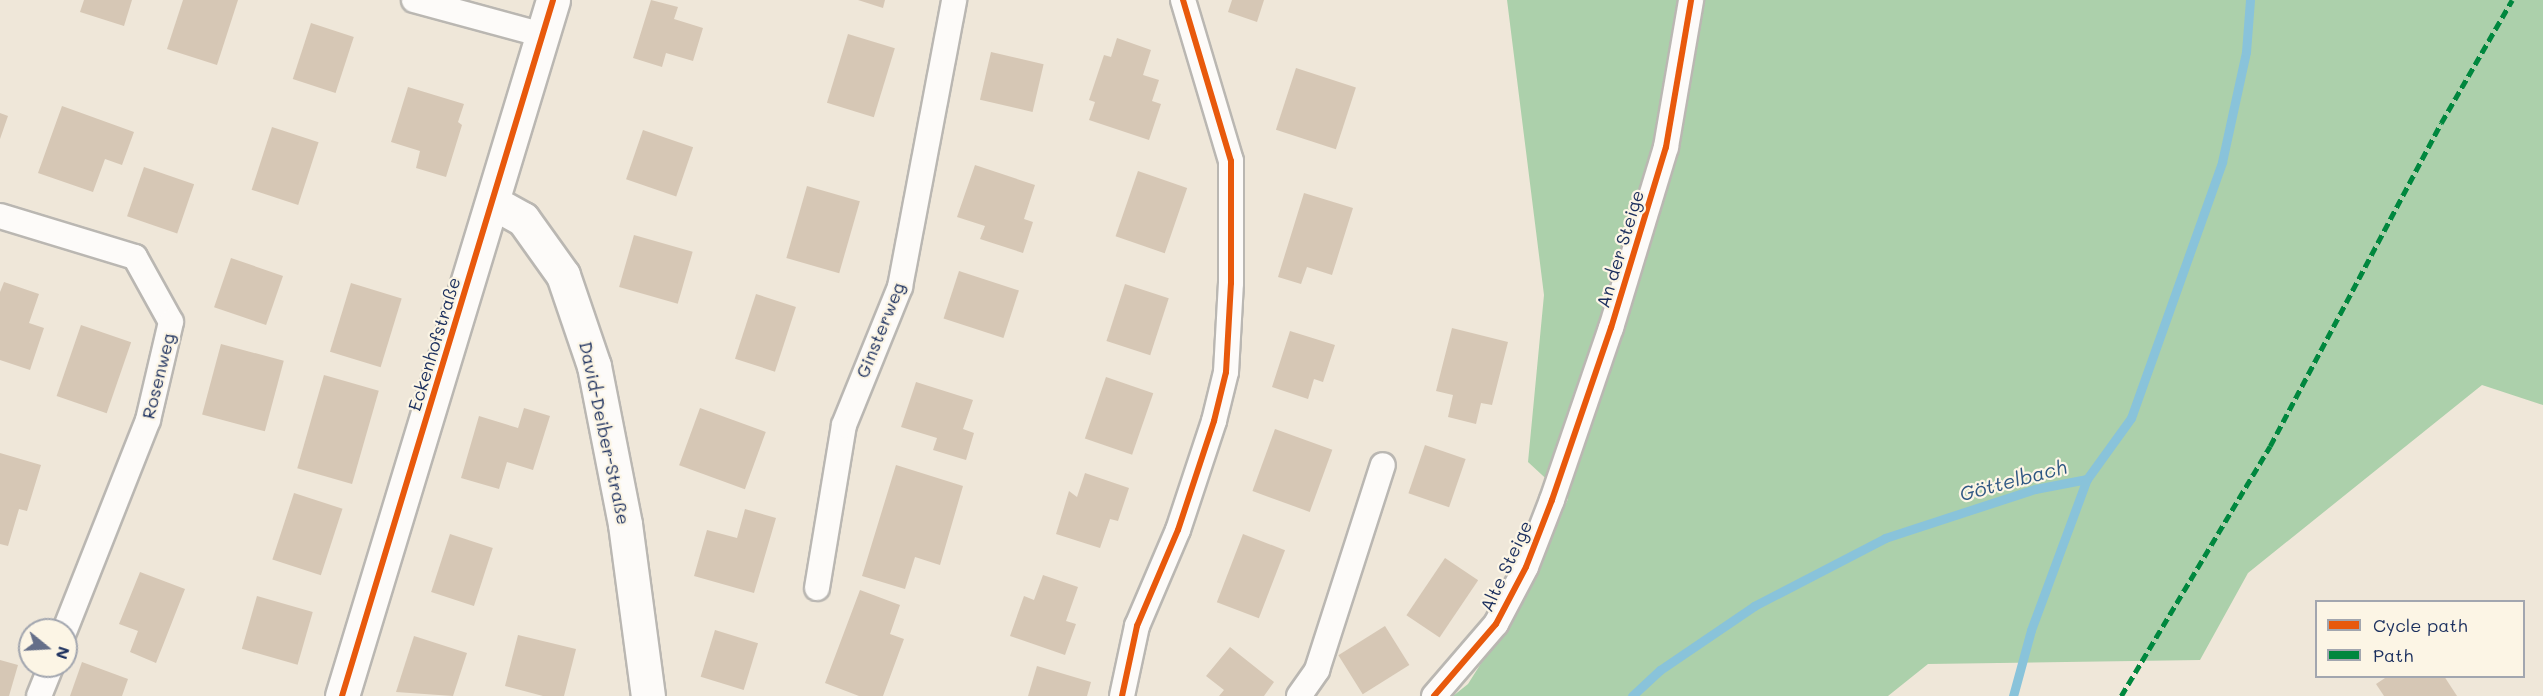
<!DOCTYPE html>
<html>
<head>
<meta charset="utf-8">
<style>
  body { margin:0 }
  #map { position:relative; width:2543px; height:696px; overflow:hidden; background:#efe7d9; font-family:Mali,sans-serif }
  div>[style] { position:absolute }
  .forest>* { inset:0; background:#acd0ab }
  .stream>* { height:9px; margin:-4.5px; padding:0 4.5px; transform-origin:4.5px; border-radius:4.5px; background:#89c3da }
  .building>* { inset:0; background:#d6c7b5; transform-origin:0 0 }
  .roads { filter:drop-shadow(2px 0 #bab7b2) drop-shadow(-2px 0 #bab7b2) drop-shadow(0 2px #bab7b2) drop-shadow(0 -2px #bab7b2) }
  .street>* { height:24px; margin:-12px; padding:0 12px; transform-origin:12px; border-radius:12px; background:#fdfbf9 }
  .secondary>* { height:33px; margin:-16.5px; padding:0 16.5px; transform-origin:16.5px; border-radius:16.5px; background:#fdfbf9 }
  .quiet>* { height:4.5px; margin-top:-2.25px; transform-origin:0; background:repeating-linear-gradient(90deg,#00873e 0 9px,transparent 0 13.5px) }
  .cycleway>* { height:6px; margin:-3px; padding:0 3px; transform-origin:3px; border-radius:3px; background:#e8590c }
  span { translate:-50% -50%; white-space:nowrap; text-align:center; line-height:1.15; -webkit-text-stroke:4.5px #fcf5e5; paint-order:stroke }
  .street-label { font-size:18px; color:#1b2f5e }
  .water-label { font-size:20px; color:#2f5783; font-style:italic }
  .legend { position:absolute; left:2315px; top:600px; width:210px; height:78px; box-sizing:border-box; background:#fcf5e5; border:2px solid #a2a6af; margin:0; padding:8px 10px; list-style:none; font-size:18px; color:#1b2f5e }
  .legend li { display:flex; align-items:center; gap:12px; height:30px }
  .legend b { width:30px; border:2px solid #a2a6af }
  .north { position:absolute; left:18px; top:618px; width:60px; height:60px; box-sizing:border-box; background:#fcf5e5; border:2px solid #a2a6af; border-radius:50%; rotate:108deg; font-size:16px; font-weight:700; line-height:24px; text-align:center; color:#1b2f5e }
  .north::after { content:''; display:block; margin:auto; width:21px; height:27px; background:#656f89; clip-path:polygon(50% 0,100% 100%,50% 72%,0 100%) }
</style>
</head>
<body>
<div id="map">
  <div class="forest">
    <i style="clip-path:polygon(1507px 0,2543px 0,2543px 405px,2482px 385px,2248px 573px,2200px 660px,1928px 664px,1888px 696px,1453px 696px,1468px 684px,1521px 600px,1568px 499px,1528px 462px,1544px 295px)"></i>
  </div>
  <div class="stream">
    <i style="left:1632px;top:696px;width:38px;rotate:-43deg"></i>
    <i style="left:1660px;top:670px;width:114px;rotate:-34.2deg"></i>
    <i style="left:1754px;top:606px;width:148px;rotate:-27.4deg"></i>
    <i style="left:1885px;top:538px;width:158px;rotate:-18.1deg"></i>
    <i style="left:2035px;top:489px;width:53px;rotate:-10.9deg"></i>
    <i style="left:2087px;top:479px;width:75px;rotate:-54.2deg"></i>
    <i style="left:2131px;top:418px;width:272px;rotate:-70.4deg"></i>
    <i style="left:2222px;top:162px;width:113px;rotate:-77.7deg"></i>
    <i style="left:2246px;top:52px;width:52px;rotate:-85.6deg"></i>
    <i style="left:2013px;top:696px;width:68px;rotate:-74.7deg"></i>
    <i style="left:2031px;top:630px;width:161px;rotate:-69.7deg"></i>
  </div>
  <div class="building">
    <i style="clip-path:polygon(84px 0,132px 0,124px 26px,80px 12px)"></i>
    <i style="clip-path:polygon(183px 0,238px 0,217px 65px,167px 49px)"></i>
    <i style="clip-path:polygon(651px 0,678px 7px,674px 19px,703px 28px,693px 61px,666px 53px,662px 67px,633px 58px)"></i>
    <i style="clip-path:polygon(858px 0,885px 0,883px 8px)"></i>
    <i style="clip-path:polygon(1232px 0,1264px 0,1257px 22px,1228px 12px)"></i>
    <i style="left:311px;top:23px;width:45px;height:59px;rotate:18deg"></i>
    <i style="left:848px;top:34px;width:49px;height:72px;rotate:17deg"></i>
    <i style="clip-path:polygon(1117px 38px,1151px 50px,1143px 75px,1159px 80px,1152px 101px,1161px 104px,1149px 140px,1089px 120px,1095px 102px,1089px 100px,1104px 55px,1111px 57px)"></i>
    <i style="left:991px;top:52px;width:54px;height:49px;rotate:13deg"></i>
    <i style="left:1296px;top:68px;width:63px;height:65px;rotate:18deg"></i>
    <i style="clip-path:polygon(408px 87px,464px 104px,458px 122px,462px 125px,446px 177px,416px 168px,420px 151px,391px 142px)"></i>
    <i style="clip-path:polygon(62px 106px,134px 132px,122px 165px,105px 159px,93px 192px,38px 173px)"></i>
    <i style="clip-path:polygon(0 113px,8px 116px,0 139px)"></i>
    <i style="left:272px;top:127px;width:49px;height:66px;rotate:18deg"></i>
    <i style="left:643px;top:130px;width:53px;height:52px;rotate:19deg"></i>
    <i style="clip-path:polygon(975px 165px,1035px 185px,1024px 219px,1033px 222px,1023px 253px,980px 239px,985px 226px,957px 217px)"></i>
    <i style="left:144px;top:167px;width:53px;height:52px;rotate:19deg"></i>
    <i style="left:1138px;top:171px;width:52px;height:69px;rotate:19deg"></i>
    <i style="left:807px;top:186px;width:55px;height:75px;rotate:16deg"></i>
    <i style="clip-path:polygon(1304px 193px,1353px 208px,1332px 275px,1307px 267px,1301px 284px,1278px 277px)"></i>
    <i style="left:634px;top:235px;width:61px;height:54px;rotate:16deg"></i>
    <i style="left:231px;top:258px;width:55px;height:52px;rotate:19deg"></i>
    <i style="left:959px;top:271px;width:63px;height:50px;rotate:18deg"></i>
    <i style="clip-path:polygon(4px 282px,39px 294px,29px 323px,44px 328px,30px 370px,0 360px,0 292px)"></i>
    <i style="left:351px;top:283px;width:53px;height:72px;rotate:17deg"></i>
    <i style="left:1125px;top:284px;width:46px;height:60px;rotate:18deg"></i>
    <i style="left:756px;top:294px;width:42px;height:68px;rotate:18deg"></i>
    <i style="left:81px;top:325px;width:53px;height:75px;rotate:19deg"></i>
    <i style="clip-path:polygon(1452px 328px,1508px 342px,1492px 405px,1481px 403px,1476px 424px,1448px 417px,1453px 395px,1436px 391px)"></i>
    <i style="clip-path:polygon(1290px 331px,1335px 345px,1323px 382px,1314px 379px,1308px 399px,1272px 387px)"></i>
    <i style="left:221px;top:344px;width:65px;height:73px;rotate:15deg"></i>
    <i style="left:324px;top:375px;width:57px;height:97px;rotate:16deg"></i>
    <i style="left:1106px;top:377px;width:50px;height:65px;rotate:19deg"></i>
    <i style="clip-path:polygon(916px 382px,973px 400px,963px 429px,974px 433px,966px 460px,933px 450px,937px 438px,901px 427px)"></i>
    <i style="clip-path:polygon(524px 408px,550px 416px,533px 470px,507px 462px,499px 489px,461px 478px,479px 416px,518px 428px)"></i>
    <i style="left:700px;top:408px;width:70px;height:61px;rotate:20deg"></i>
    <i style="left:1275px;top:429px;width:61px;height:66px;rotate:20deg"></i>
    <i style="left:1425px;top:445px;width:43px;height:51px;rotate:19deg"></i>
    <i style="clip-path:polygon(0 453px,41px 465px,27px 511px,19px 509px,8px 546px,0 544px)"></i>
    <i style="clip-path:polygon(896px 465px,963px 486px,940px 565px,915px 557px,905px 589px,862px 576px)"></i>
    <i style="clip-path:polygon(1085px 473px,1129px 488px,1118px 521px,1110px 519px,1100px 548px,1056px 534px,1069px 491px,1077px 497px)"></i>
    <i style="left:294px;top:493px;width:51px;height:70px;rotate:18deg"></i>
    <i style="clip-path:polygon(745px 509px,776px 518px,754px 593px,694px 576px,707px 530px,737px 538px)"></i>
    <i style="left:450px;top:534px;width:45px;height:61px;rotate:18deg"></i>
    <i style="left:1243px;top:534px;width:45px;height:73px;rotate:21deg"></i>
    <i style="left:1445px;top:558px;width:40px;height:69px;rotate:34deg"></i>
    <i style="clip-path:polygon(140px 572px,185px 589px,156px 663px,130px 652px,138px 631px,119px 624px)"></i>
    <i style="clip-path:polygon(1043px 575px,1078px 587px,1066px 621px,1076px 624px,1065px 655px,1010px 636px,1024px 596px,1034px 600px)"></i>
    <i style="clip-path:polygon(860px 590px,900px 605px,890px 634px,904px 639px,883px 696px,859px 696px,825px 683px)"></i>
    <i style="left:257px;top:596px;width:58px;height:55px;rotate:16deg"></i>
    <i style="left:1385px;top:626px;width:46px;height:55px;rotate:58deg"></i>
    <i style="left:715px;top:630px;width:45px;height:49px;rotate:17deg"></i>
    <i style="clip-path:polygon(518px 635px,576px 649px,564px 696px,543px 696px,505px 686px)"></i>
    <i style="clip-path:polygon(414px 636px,467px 653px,453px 696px,396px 692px)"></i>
    <i style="clip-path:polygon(1230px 647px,1274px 682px,1264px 696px,1219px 696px,1224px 690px,1206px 676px)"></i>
    <i style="clip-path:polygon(0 660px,18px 665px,9px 696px,0 696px)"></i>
    <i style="clip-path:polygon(82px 662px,128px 679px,122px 696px,70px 696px)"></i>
    <i style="clip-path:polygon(1037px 666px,1091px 682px,1087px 696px,1028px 696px)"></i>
    <i style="clip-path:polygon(2388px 676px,2444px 676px,2457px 696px,2384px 696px,2376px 684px)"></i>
  </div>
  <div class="roads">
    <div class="street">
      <i style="left:414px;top:0;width:134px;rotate:15.2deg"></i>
      <i style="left:0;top:216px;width:141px;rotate:16.9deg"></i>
      <i style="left:135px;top:257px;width:74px;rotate:61deg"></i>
      <i style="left:171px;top:322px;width:101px;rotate:103.2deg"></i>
      <i style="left:148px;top:420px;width:226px;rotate:111.6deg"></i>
      <i style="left:817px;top:588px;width:165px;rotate:-80.6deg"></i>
      <i style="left:844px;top:425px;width:149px;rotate:-67.9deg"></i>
      <i style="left:900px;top:287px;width:292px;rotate:-79.3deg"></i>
      <i style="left:39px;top:696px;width:32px;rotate:-68deg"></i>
      <i style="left:1122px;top:696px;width:72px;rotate:-77.9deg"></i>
      <i style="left:1137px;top:626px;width:104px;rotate:-66.9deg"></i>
      <i style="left:1178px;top:530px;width:115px;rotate:-71.7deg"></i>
      <i style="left:1214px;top:421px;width:50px;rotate:-76.2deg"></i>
      <i style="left:1226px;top:372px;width:89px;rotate:-86.8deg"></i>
      <i style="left:1231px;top:283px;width:122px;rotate:-90deg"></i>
      <i style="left:1231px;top:161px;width:168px;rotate:-106.6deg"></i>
      <i style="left:1299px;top:696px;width:32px;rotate:-55deg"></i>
      <i style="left:1317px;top:670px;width:215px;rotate:-72.2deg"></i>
      <i style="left:1434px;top:696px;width:95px;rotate:-49.3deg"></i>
      <i style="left:1496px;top:624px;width:64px;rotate:-62.2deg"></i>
      <i style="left:1526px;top:567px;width:72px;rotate:-68.8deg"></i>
      <i style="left:1552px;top:500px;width:182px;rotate:-71.1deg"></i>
      <i style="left:1611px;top:328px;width:189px;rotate:-73.1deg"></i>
      <i style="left:1666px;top:147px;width:149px;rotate:-80.3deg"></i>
    </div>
    <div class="secondary">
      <i style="left:494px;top:203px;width:33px;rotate:29deg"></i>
      <i style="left:523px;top:219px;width:69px;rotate:54.5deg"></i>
      <i style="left:563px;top:275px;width:96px;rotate:71.2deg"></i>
      <i style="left:594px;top:366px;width:161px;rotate:78.9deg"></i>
      <i style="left:625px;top:524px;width:174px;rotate:82.4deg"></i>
      <i style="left:342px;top:696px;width:727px;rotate:-73.13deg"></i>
    </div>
  </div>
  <div class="quiet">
    <i style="left:2121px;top:696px;width:291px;rotate:-59.2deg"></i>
    <i style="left:2270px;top:446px;width:365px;rotate:-62.1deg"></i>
    <i style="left:2441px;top:123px;width:142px;rotate:-60deg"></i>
  </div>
  <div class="cycleway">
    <i style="left:342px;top:696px;width:727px;rotate:-73.13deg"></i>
    <i style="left:1122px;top:696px;width:72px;rotate:-77.9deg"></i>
    <i style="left:1137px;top:626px;width:104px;rotate:-66.9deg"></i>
    <i style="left:1178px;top:530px;width:115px;rotate:-71.7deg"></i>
    <i style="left:1214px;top:421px;width:50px;rotate:-76.2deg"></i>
    <i style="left:1226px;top:372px;width:89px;rotate:-86.8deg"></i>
    <i style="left:1231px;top:283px;width:122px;rotate:-90deg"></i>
    <i style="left:1231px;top:161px;width:168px;rotate:-106.6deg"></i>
    <i style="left:1434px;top:696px;width:95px;rotate:-49.3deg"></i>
    <i style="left:1496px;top:624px;width:64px;rotate:-62.2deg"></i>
    <i style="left:1526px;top:567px;width:72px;rotate:-68.8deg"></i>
    <i style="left:1552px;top:500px;width:182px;rotate:-71.1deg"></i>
    <i style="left:1611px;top:328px;width:189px;rotate:-73.1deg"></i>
    <i style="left:1666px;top:147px;width:149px;rotate:-80.3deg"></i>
  </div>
  <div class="street-label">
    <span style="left:1620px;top:249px;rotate:-73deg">An der Steige</span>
    <span style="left:880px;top:330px;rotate:-68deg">Ginsterweg</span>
    <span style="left:434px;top:344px;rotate:-73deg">Eckenhofstraße</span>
    <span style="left:158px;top:376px;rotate:-76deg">Rosenweg</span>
    <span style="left:605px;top:433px;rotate:78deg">David-Deiber-Straße</span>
    <span style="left:1506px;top:566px;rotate:-65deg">Alte Steige</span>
  </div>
  <div class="water-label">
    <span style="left:2013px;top:480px;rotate:-15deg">Göttelbach</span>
  </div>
  <ul class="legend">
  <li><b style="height:8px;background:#e8590c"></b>Cycle path</li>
  <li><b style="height:8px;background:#00873e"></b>Path</li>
  </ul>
  <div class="north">N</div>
</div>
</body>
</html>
